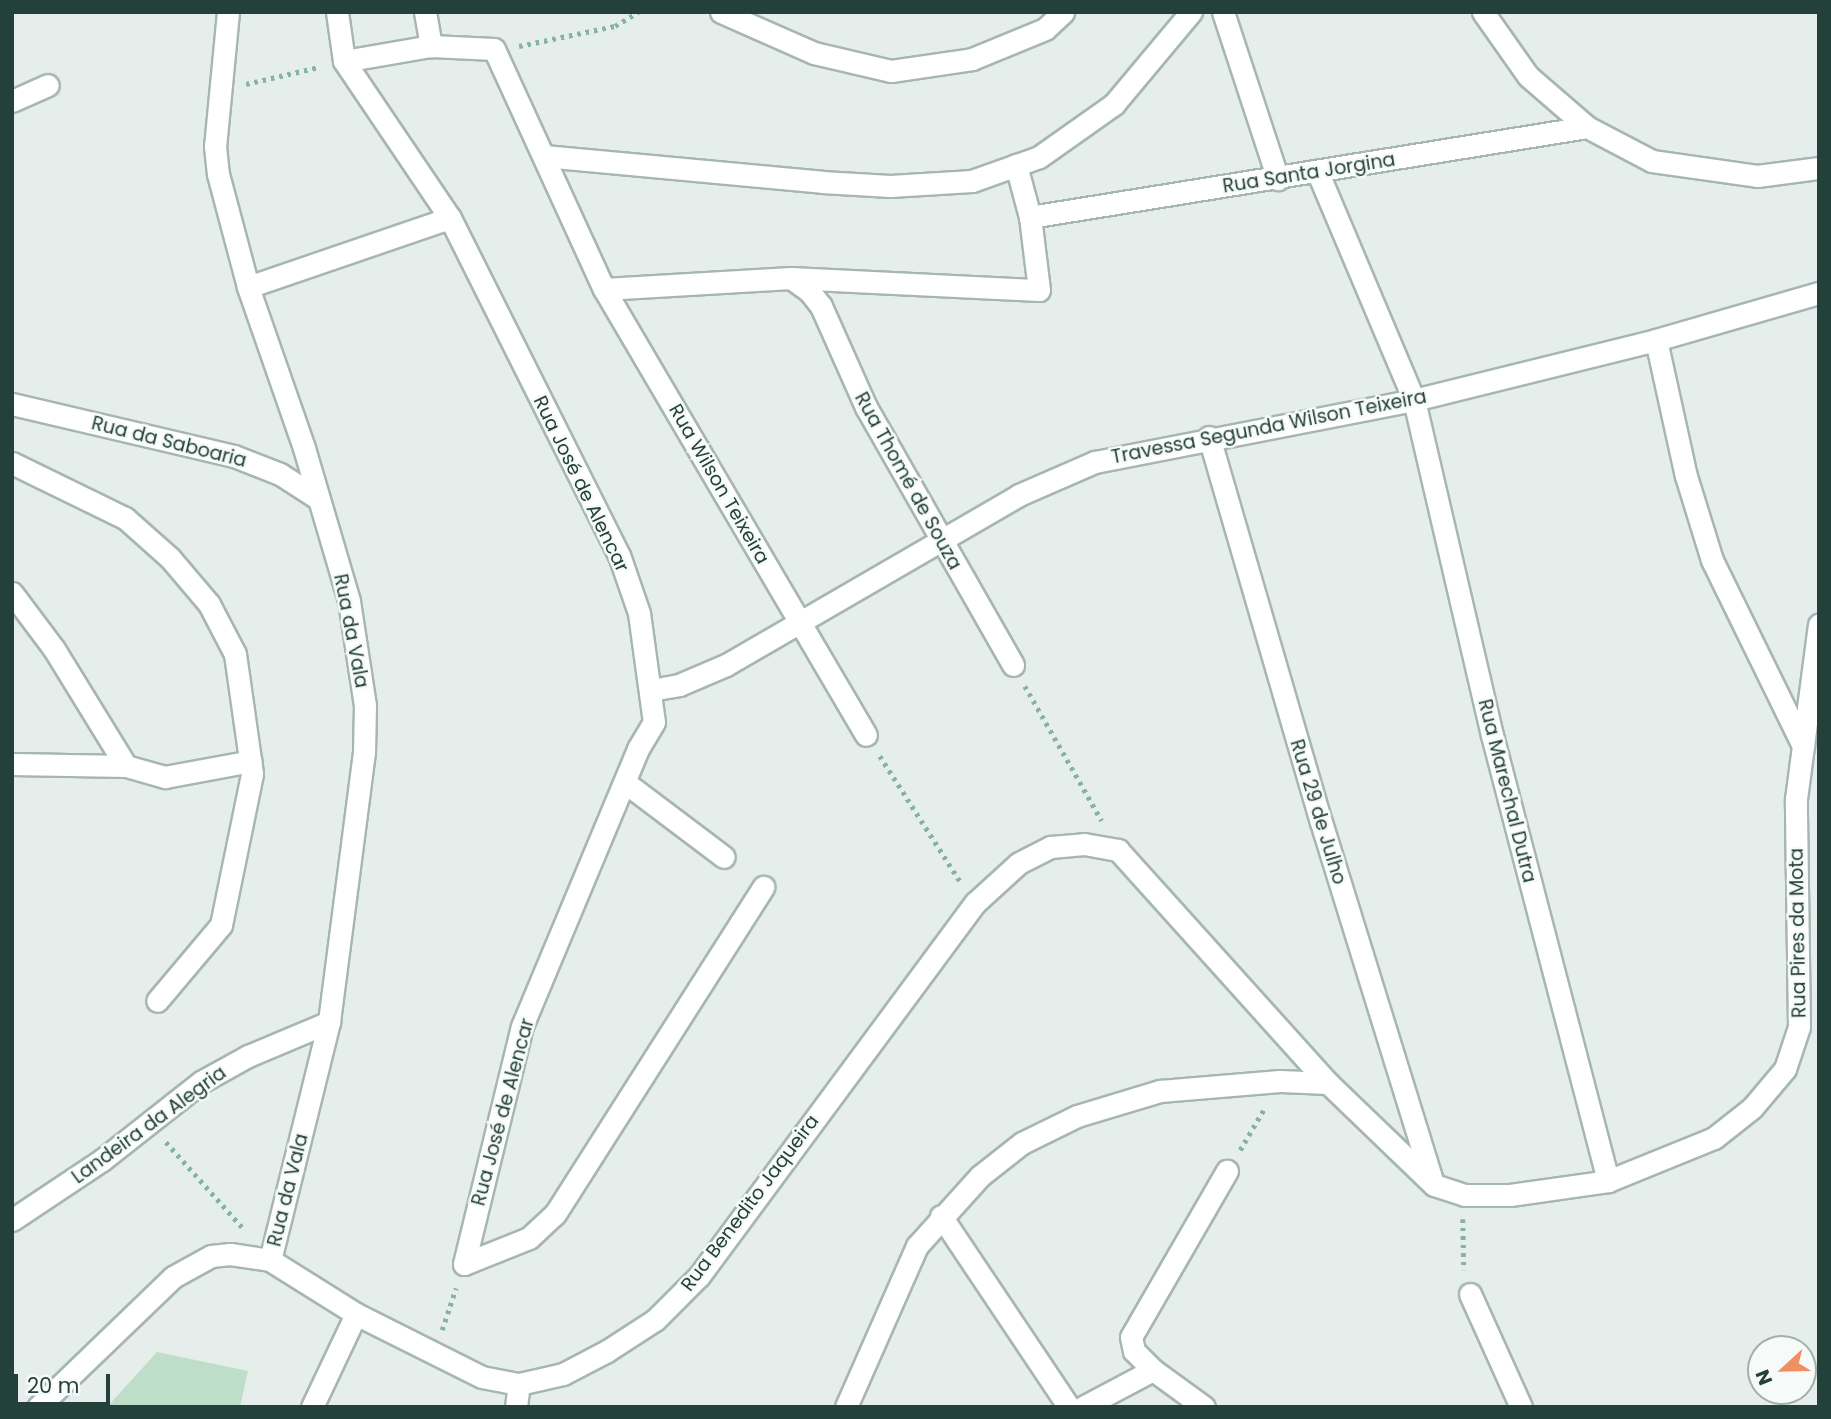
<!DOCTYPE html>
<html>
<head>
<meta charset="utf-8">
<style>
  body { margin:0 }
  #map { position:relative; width:1831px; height:1419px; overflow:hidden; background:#e5eeea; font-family:Poppins,sans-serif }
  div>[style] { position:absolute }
  .green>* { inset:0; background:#bedec9 }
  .path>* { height:4.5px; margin-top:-2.25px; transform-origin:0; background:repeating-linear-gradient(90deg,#86b1a7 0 3.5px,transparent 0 8.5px) }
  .roads { filter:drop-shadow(2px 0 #a7b6b2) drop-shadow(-2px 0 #a7b6b2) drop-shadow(0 2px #a7b6b2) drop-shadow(0 -2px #a7b6b2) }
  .minor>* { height:21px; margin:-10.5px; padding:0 10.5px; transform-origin:10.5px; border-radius:10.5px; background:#fff }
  span { translate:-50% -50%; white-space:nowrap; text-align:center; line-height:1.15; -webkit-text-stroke:5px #f6faf8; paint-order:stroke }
  .street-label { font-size:19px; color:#24403a }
  .frame { position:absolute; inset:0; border:14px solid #24403a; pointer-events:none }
  .north { position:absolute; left:1747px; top:1335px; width:70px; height:70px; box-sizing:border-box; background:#f6faf8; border:2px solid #a2b0ac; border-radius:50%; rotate:248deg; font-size:19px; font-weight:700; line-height:28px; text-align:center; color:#24403a }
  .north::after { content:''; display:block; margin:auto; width:24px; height:32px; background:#f08f61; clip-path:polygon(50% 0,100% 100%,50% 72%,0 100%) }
  .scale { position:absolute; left:14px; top:1374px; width:96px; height:32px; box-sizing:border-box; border:4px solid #24403a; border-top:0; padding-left:9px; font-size:21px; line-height:24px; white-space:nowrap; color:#24403a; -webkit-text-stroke:5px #f6faf8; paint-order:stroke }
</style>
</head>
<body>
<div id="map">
  <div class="green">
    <i style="clip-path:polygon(157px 1352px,248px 1371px,240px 1407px,107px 1407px)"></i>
  </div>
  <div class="path">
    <i style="left:519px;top:46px;width:98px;rotate:-11.8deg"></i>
    <i style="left:615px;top:26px;width:27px;rotate:-31deg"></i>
    <i style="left:246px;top:84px;width:75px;rotate:-13.1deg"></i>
    <i style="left:1025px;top:686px;width:155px;rotate:60.3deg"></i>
    <i style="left:880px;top:756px;width:148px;rotate:57.4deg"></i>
    <i style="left:166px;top:1142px;width:114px;rotate:48.2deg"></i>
    <i style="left:1240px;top:1150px;width:48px;rotate:-59.7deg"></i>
    <i style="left:1463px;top:1219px;width:51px;rotate:88.9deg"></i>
    <i style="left:442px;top:1330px;width:44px;rotate:-71.6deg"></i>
  </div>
  <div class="roads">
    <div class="minor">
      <i style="left:228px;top:12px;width:135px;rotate:95.5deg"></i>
      <i style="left:215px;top:146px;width:28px;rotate:84deg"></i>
      <i style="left:218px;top:174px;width:117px;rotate:75.1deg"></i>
      <i style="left:248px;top:287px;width:170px;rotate:70.8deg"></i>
      <i style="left:304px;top:448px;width:159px;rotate:73.6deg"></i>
      <i style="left:349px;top:601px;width:105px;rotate:81.3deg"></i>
      <i style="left:365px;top:705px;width:47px;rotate:91.2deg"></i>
      <i style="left:364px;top:752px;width:272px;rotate:97.4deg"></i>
      <i style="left:329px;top:1022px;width:245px;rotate:103.9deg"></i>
      <i style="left:337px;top:12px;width:49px;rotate:81.9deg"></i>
      <i style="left:344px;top:61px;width:189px;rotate:56deg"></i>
      <i style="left:450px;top:218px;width:377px;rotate:63.4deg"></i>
      <i style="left:619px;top:555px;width:61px;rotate:71deg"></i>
      <i style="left:639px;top:613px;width:110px;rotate:82.2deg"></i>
      <i style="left:654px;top:722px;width:31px;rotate:121deg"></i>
      <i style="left:638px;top:749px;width:300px;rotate:112.7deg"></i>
      <i style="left:522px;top:1026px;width:245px;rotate:103.7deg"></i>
      <i style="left:425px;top:12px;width:35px;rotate:80deg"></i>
      <i style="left:721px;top:12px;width:102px;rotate:23.8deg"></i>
      <i style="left:814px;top:53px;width:79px;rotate:13.2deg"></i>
      <i style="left:891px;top:71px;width:82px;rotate:-8.4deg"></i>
      <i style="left:972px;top:59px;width:79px;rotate:-22.3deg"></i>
      <i style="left:1045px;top:29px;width:25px;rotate:-43deg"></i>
      <i style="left:1223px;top:12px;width:176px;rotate:71.8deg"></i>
      <i style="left:1483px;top:12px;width:78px;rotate:54.9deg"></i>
      <i style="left:1528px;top:76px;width:78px;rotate:40.8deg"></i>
      <i style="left:1587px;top:127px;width:73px;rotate:27.6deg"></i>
      <i style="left:1652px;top:161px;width:106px;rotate:8.1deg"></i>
      <i style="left:1757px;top:176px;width:63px;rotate:-7.4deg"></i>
      <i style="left:344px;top:61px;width:88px;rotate:-9.8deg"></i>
      <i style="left:431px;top:46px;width:63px;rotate:2.7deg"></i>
      <i style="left:494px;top:49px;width:264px;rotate:65.4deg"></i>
      <i style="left:604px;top:289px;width:517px;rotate:59.57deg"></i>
      <i style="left:12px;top:101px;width:39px;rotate:-24deg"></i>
      <i style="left:544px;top:156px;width:279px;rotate:5.3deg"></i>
      <i style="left:822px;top:182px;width:68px;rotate:3.4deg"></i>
      <i style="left:890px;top:186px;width:82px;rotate:-3.5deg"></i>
      <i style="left:972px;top:181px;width:71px;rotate:-19.7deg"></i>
      <i style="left:1039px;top:157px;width:92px;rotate:-35.2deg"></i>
      <i style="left:1114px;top:104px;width:120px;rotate:-50.1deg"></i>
      <i style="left:1318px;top:173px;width:246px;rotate:67.1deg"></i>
      <i style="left:1414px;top:400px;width:344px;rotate:76.9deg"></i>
      <i style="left:1492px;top:735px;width:461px;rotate:75.4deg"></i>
      <i style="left:1030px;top:217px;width:564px;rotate:-9.18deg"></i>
      <i style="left:791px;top:278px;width:248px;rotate:2.8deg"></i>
      <i style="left:1039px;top:290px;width:74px;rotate:-97deg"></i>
      <i style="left:1030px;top:217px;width:54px;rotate:-105.1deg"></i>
      <i style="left:248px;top:287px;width:213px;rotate:-18.9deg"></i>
      <i style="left:604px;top:289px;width:187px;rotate:-3.4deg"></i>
      <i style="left:791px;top:278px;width:24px;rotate:36deg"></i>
      <i style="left:810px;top:292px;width:18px;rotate:52deg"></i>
      <i style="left:821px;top:306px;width:111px;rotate:66deg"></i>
      <i style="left:866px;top:407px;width:297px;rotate:60.3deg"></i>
      <i style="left:1656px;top:340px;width:139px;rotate:77.6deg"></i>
      <i style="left:1686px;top:476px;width:88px;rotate:72.8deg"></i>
      <i style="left:1712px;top:560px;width:207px;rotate:63.9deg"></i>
      <i style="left:12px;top:404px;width:228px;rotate:13.2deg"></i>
      <i style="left:234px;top:456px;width:49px;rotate:21.4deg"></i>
      <i style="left:280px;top:474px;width:46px;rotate:32.7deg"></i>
      <i style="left:1209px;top:437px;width:401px;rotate:73.8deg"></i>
      <i style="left:1321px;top:822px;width:378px;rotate:72.8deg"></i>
      <i style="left:12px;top:463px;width:126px;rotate:26deg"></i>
      <i style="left:125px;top:518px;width:60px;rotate:41.6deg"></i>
      <i style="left:170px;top:558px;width:60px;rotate:49.7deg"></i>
      <i style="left:209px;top:604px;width:56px;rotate:62.5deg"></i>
      <i style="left:235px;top:654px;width:121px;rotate:81.9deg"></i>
      <i style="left:252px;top:774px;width:154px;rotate:101.6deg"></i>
      <i style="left:221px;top:925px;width:99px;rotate:130.1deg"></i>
      <i style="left:12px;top:593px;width:70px;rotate:53.1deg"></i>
      <i style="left:54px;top:649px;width:137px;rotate:58.4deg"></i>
      <i style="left:126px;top:766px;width:114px;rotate:-179deg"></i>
      <i style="left:651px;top:690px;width:28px;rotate:-10deg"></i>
      <i style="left:679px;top:685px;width:51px;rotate:-23.1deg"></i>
      <i style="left:726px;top:665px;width:339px;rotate:-30.1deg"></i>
      <i style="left:1019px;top:495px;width:83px;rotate:-23.5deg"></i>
      <i style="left:1095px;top:462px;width:325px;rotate:-11deg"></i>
      <i style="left:1414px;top:400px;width:249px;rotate:-13.9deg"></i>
      <i style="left:1656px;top:340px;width:170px;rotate:-16.1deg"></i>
      <i style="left:126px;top:766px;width:41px;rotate:15.8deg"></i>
      <i style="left:165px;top:777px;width:87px;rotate:-10.5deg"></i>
      <i style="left:627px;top:784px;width:121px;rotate:37deg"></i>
      <i style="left:941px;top:1216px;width:230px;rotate:56.2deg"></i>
      <i style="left:12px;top:1220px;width:108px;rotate:-33.7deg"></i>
      <i style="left:102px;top:1160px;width:126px;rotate:-38.2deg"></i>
      <i style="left:201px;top:1082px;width:54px;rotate:-29deg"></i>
      <i style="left:248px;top:1056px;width:88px;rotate:-22.8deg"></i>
      <i style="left:464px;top:1264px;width:70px;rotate:-21.8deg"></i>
      <i style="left:529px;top:1238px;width:35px;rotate:-43deg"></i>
      <i style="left:555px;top:1214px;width:388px;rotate:-57.5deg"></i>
      <i style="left:1470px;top:1294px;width:124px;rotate:65.7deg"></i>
      <i style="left:38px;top:1407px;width:187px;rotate:-43.9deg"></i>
      <i style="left:173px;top:1277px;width:43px;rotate:-28.9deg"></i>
      <i style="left:211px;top:1256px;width:19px;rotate:-6deg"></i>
      <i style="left:230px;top:1254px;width:40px;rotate:8.5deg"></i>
      <i style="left:270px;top:1260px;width:102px;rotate:32.1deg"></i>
      <i style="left:356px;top:1314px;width:141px;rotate:26.6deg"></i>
      <i style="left:482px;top:1377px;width:38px;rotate:11deg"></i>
      <i style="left:519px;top:1384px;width:45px;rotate:-12.8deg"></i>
      <i style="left:563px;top:1374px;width:50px;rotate:-27.6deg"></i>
      <i style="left:607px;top:1351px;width:57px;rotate:-32.9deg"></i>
      <i style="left:655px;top:1320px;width:62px;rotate:-45deg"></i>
      <i style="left:699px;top:1276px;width:464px;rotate:-53.5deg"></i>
      <i style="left:975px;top:903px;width:59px;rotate:-42.3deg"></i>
      <i style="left:1019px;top:863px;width:36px;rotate:-27deg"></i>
      <i style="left:1051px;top:847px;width:33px;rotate:-5deg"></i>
      <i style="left:1084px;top:844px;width:35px;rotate:10deg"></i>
      <i style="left:1118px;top:850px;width:314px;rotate:48deg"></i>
      <i style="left:1328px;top:1083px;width:147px;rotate:43.9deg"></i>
      <i style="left:1434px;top:1185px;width:32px;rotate:18deg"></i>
      <i style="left:1464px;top:1195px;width:46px"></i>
      <i style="left:1510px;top:1195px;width:99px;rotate:-8.1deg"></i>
      <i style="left:1608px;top:1181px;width:114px;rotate:-22.1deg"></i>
      <i style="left:1714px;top:1138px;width:48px;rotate:-38.3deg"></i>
      <i style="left:1752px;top:1108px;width:51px;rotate:-49.8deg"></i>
      <i style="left:1785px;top:1069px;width:44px;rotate:-71.6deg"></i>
      <i style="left:1799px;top:1027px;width:228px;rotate:-90.8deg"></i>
      <i style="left:1796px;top:799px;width:176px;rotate:-82.5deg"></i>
      <i style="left:312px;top:1407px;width:103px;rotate:-64.7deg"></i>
      <i style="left:516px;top:1407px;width:23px;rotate:-83deg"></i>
      <i style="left:846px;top:1407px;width:176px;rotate:-66.2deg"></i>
      <i style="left:917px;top:1246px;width:94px;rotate:-48deg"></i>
      <i style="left:980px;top:1176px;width:53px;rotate:-38.2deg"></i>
      <i style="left:1022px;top:1143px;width:61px;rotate:-26.1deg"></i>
      <i style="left:1077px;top:1116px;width:87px;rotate:-16.8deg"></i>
      <i style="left:1160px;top:1091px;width:120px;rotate:-4.8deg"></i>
      <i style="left:1280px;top:1081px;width:48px;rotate:2.4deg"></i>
      <i style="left:1083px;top:1407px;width:79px;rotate:-27.9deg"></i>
      <i style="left:1204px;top:1407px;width:63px;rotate:-144deg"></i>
      <i style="left:1153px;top:1370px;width:27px;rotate:-135deg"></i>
      <i style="left:1134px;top:1351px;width:14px;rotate:-102deg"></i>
      <i style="left:1131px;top:1337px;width:192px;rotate:-60deg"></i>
    </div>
  </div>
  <div class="street-label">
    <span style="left:1309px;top:173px;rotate:-9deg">Rua Santa Jorgina</span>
    <span style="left:1269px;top:427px;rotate:-11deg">Travessa Segunda Wilson Teixeira</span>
    <span style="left:169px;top:442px;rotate:14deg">Rua da Saboaria</span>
    <span style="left:908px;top:481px;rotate:61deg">Rua Thomé de Souza</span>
    <span style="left:581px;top:484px;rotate:64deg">Rua José de Alencar</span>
    <span style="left:719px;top:484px;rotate:60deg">Rua Wilson Teixeira</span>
    <span style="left:351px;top:631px;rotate:79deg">Rua da Vala</span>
    <span style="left:1507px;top:791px;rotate:76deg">Rua Marechal Dutra</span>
    <span style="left:1318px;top:812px;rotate:73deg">Rua 29 de Julho</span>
    <span style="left:1798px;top:933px;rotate:-91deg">Rua Pires da Mota</span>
    <span style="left:503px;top:1112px;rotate:-75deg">Rua José de Alencar</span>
    <span style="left:149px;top:1125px;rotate:-36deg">Landeira da Alegria</span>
    <span style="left:288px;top:1190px;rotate:-76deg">Rua da Vala</span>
    <span style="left:750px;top:1203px;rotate:-53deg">Rua Benedito Jaqueira</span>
  </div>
  <div class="frame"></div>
  <div class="north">N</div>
  <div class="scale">20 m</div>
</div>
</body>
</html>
